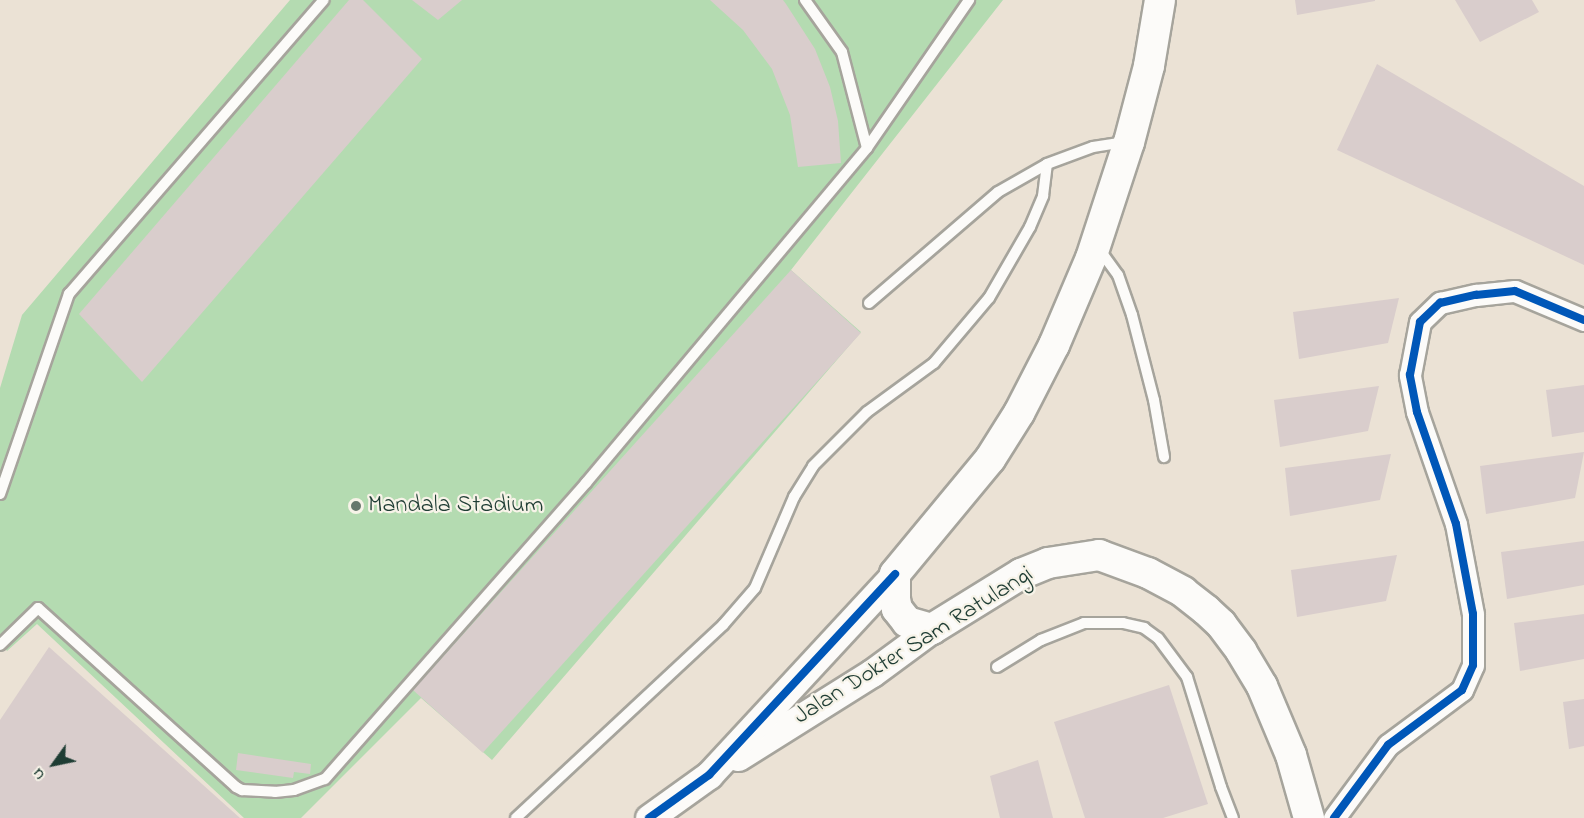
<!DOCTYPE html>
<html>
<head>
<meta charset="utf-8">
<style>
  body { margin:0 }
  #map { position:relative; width:1584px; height:818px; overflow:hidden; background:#ebe2d5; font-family:"Indie Flower",sans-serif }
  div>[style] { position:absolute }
  .green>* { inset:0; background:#b4dbb1 }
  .building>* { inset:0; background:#d9cdcc; transform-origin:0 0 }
  .roads { filter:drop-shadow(2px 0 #a6a49c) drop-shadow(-2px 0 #a6a49c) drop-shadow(0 2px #a6a49c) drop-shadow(0 -2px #a6a49c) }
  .service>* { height:10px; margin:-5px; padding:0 5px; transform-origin:5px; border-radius:5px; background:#fcfbf9 }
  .minor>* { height:21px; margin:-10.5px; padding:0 10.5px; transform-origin:10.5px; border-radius:10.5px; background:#fcfbf9 }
  .tertiary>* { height:27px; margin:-13.5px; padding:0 13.5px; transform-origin:13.5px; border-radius:13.5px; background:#fcfbf9 }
  .secondary>* { height:30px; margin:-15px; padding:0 15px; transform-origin:15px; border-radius:15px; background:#fcfbf9 }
  .cycleway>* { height:8px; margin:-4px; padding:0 4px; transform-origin:4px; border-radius:4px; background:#0057b8 }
  .dots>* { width:16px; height:16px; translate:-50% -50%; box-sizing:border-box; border:3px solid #f7f3e8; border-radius:50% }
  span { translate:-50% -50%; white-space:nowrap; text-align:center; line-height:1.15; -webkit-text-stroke:4.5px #f7f3e8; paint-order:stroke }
  .poi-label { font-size:24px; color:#1f3d34 }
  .left { translate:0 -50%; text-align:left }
  .street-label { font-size:24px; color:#1f3d34 }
  .north { position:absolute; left:24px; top:734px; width:60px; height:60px; -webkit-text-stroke:4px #f7f3e8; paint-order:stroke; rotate:237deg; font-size:16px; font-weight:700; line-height:24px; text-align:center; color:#1f3d34 }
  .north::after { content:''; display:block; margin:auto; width:21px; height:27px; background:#1f3d34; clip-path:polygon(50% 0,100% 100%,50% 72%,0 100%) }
</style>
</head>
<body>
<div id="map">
  <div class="green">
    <i style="clip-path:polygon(290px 0,1003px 0,791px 270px,861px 332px,492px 760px,421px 698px,301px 818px,244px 818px,37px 624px,7px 651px,0 641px,0 388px,22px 315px)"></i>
  </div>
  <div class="building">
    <i style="clip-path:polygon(349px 0,363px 0,422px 59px,142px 382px,79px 314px)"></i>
    <i style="clip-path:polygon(412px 0,462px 0,438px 20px)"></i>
    <i style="clip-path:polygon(710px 0,783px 0,786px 4px,815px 49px,830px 87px,838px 121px,841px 163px,798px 167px,790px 115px,772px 69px,743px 30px)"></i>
    <i style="clip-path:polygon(1295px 0,1375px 0,1375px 1px,1297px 15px)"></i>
    <i style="clip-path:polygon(1455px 0,1532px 0,1539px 12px,1480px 42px)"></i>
    <i style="clip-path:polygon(1377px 64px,1584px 186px,1584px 265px,1337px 150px)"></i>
    <i style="left:791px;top:270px;width:94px;height:565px;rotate:42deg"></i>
    <i style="clip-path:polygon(1399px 298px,1388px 343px,1299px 359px,1293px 312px)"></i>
    <i style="clip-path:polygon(1584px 385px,1584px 432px,1552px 437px,1546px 390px)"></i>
    <i style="clip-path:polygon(1379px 386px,1368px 431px,1280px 447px,1274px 400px)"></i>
    <i style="clip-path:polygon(1584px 452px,1575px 498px,1486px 514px,1480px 466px)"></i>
    <i style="clip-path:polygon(1391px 454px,1380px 500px,1290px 516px,1285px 468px)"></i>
    <i style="clip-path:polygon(1584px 541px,1584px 585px,1507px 599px,1501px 552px)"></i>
    <i style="clip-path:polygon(1397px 555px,1386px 601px,1297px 617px,1291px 570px)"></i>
    <i style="clip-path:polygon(1584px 614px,1584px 659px,1520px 671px,1514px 623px)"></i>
    <i style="clip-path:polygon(49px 647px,240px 818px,0 818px,0 720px)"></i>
    <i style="clip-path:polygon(1169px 685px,1208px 804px,1163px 818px,1085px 818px,1054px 722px)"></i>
    <i style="clip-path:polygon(1584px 699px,1584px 746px,1569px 749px,1563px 702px)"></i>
    <i style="clip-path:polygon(238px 753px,311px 764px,310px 774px,294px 772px,293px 778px,236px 770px)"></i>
    <i style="clip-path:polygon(1038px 760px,1053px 818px,1000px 818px,990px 776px)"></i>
  </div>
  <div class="roads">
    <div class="service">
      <i style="left:867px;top:148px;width:180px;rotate:-55.4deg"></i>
      <i style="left:1099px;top:249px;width:32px;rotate:54deg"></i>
      <i style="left:1118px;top:275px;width:42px;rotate:70.7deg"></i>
      <i style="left:1132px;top:315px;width:88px;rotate:75.5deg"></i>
      <i style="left:1154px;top:400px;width:58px;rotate:80deg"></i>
      <i style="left:869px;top:303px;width:170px;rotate:-40.7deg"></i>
      <i style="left:998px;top:192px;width:56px;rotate:-29.7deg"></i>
      <i style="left:1047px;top:164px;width:49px;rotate:-20.3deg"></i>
      <i style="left:1093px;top:147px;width:33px;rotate:-9deg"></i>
      <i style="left:0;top:494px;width:212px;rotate:-71deg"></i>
      <i style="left:69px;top:294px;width:389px;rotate:-49.1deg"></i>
      <i style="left:0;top:645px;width:53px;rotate:-44.2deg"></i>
      <i style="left:38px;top:608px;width:267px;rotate:42.1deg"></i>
      <i style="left:236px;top:787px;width:7px;rotate:27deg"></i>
      <i style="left:242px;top:790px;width:33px;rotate:3deg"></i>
      <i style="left:275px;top:792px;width:19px;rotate:-6deg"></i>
      <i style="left:294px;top:790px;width:33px;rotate:-20deg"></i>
      <i style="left:325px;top:779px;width:395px;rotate:-48.6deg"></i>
      <i style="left:586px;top:483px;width:437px;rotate:-50deg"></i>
      <i style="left:867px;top:148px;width:99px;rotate:-104.6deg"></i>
      <i style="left:842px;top:52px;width:64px;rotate:-125.4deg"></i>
      <i style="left:997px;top:667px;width:52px;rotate:-31.5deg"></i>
      <i style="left:1041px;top:640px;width:46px;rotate:-21.6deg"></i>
      <i style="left:1084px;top:623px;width:39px"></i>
      <i style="left:1123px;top:623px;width:22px;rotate:13deg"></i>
      <i style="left:1144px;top:628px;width:17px;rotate:36deg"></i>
      <i style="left:1158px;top:638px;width:49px;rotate:53.4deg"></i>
      <i style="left:1187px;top:677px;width:115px;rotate:72.8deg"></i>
      <i style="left:1221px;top:787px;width:33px;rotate:69deg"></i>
      <i style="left:516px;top:818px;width:283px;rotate:-43deg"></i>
      <i style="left:723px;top:625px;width:49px;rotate:-49.1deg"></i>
      <i style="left:755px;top:588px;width:99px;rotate:-66.8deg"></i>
      <i style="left:794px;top:497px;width:36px;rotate:-58deg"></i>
      <i style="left:813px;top:466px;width:76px;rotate:-45deg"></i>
      <i style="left:867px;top:412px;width:83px;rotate:-36.2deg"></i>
      <i style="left:934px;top:363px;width:85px;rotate:-49.8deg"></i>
      <i style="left:989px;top:298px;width:82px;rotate:-60deg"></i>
      <i style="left:1030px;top:227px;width:34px;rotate:-67deg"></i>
      <i style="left:1043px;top:196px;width:32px;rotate:-83deg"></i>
    </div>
    <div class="minor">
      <i style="left:1334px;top:818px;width:91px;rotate:-53.5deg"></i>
      <i style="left:1388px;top:745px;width:92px;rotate:-36.6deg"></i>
      <i style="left:1462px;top:690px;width:27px;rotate:-66deg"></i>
      <i style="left:1473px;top:665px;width:51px;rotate:-90deg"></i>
      <i style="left:1473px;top:614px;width:92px;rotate:-100.7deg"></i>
      <i style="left:1456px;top:524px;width:119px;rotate:-109.2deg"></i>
      <i style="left:1417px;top:412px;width:38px;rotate:-101deg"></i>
      <i style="left:1410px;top:375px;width:54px;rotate:-79.3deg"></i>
      <i style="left:1420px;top:322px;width:28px;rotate:-44deg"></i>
      <i style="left:1440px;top:303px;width:37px;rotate:-13deg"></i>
      <i style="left:1476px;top:295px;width:39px;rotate:-6deg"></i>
      <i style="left:1515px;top:291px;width:75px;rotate:22.8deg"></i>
    </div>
    <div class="tertiary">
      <i style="left:738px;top:757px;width:158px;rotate:-32.1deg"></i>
      <i style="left:872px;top:673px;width:74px;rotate:-36.3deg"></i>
      <i style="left:649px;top:818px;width:74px;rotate:-35.6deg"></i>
      <i style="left:709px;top:775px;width:274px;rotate:-47.2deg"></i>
    </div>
    <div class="secondary">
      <i style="left:1160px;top:0;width:67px;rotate:99.5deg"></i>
      <i style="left:1149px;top:66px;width:79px;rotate:104.7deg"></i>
      <i style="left:1129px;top:142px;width:122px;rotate:108.1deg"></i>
      <i style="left:1091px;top:258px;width:95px;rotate:113deg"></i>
      <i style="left:1054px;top:345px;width:76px;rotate:117.2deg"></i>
      <i style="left:1019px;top:413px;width:54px;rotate:122.2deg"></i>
      <i style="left:990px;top:459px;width:149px;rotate:129.6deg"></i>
      <i style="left:895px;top:574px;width:25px;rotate:90deg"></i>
      <i style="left:895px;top:599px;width:10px;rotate:79deg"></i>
      <i style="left:897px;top:609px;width:16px;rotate:52deg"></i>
      <i style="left:907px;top:622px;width:26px;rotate:16deg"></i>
      <i style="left:932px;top:629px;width:105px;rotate:-31.7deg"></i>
      <i style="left:1021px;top:574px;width:29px;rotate:-22deg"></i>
      <i style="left:1048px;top:563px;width:52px;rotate:-8.9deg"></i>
      <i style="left:1099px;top:555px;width:52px;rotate:20.2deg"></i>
      <i style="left:1148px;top:573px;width:40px;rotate:28deg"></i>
      <i style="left:1183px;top:592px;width:29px;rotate:38deg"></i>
      <i style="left:1206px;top:610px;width:21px;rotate:43deg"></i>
      <i style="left:1221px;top:624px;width:34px;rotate:53deg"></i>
      <i style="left:1241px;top:651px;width:41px;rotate:59deg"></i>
      <i style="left:1262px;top:686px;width:75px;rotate:67.2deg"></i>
      <i style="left:1291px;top:755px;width:66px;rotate:74.1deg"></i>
    </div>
  </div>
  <div class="cycleway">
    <i style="left:649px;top:818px;width:74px;rotate:-35.6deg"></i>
    <i style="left:709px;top:775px;width:274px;rotate:-47.2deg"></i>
    <i style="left:1334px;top:818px;width:91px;rotate:-53.5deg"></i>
    <i style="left:1388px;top:745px;width:92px;rotate:-36.6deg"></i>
    <i style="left:1462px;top:690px;width:27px;rotate:-66deg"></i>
    <i style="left:1473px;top:665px;width:51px;rotate:-90deg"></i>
    <i style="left:1473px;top:614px;width:92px;rotate:-100.7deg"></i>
    <i style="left:1456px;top:524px;width:119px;rotate:-109.2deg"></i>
    <i style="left:1417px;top:412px;width:38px;rotate:-101deg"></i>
    <i style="left:1410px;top:375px;width:54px;rotate:-79.3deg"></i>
    <i style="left:1420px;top:322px;width:28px;rotate:-44deg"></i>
    <i style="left:1440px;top:303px;width:37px;rotate:-13deg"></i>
    <i style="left:1476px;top:295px;width:39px;rotate:-6deg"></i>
    <i style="left:1515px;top:291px;width:75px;rotate:22.8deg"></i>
  </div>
  <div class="dots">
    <i style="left:356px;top:506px;background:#66776c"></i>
  </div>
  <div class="poi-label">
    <span class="left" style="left:368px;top:506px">Mandala Stadium</span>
  </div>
  <div class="street-label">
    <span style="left:914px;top:646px;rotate:-32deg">Jalan Dokter Sam Ratulangi</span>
  </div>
  <div class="north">U</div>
</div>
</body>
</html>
